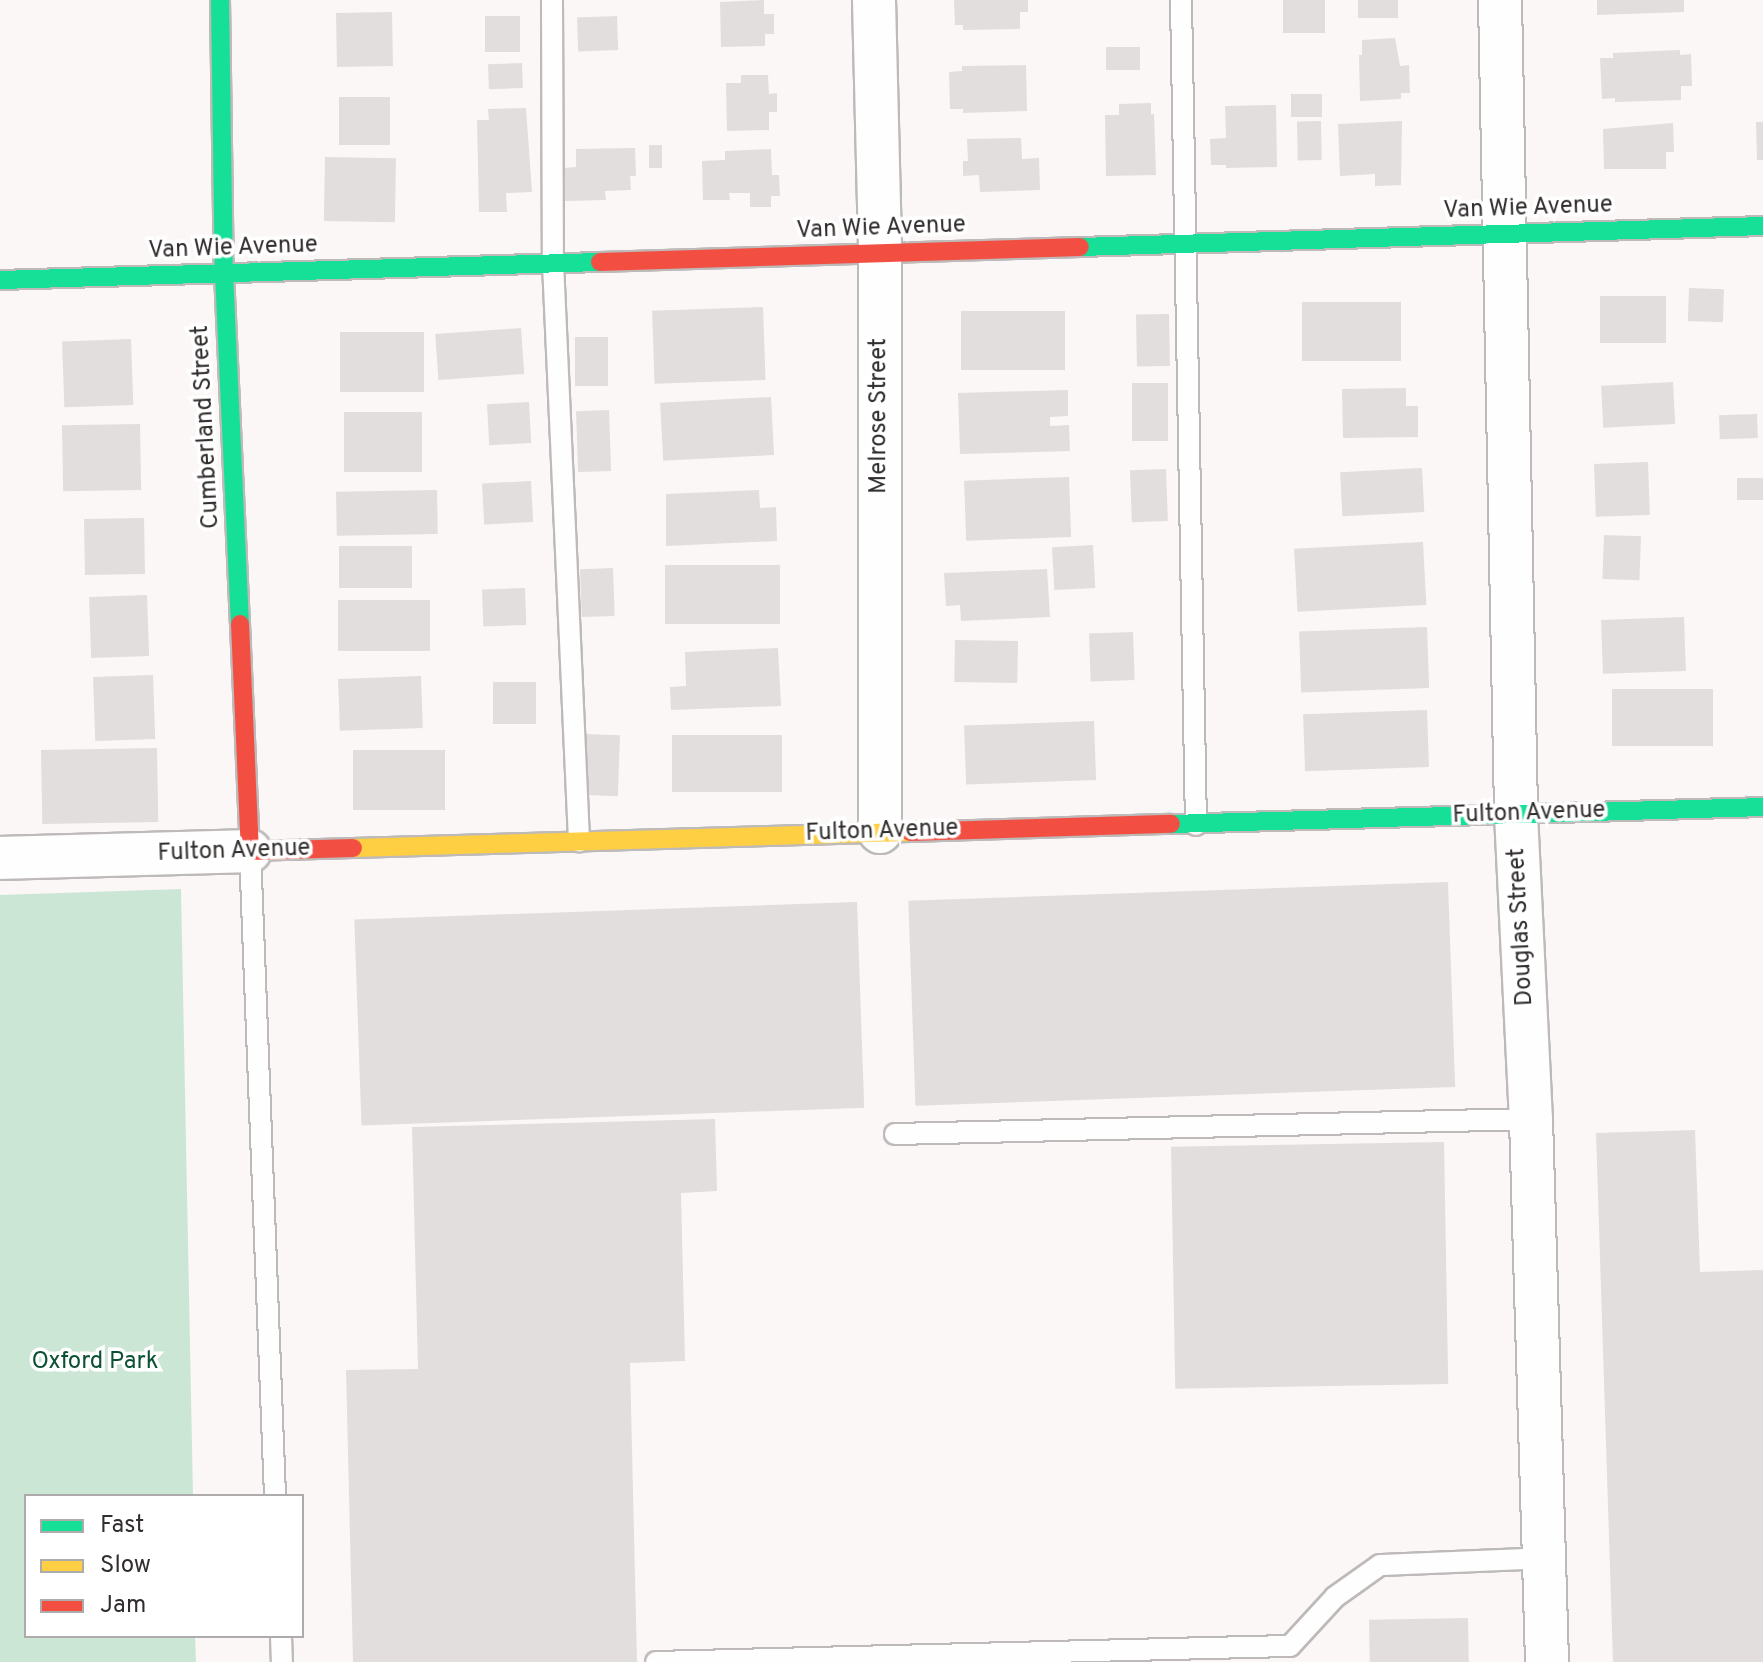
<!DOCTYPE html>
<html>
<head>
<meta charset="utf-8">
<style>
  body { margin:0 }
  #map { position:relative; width:1763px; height:1662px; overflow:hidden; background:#fbf7f6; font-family:Overpass,sans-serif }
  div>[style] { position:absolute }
  .green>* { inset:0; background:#cce6d6 }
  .building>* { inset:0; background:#e1dedd; transform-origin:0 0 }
  .roads { filter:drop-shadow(2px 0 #bdbab9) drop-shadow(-2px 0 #bdbab9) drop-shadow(0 2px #bdbab9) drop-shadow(0 -2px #bdbab9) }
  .lane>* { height:20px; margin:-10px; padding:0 10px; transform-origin:10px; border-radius:10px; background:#fefefe }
  .street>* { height:42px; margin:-21px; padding:0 21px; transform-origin:21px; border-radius:21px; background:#fefefe }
  .fast>* { height:18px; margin:-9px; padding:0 9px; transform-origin:9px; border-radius:9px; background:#16e098 }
  .slow>* { height:18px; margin:-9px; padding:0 9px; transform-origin:9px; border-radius:9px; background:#ffcf43 }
  .jam>* { height:18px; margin:-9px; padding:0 9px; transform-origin:9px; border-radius:9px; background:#f24e42 }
  span { translate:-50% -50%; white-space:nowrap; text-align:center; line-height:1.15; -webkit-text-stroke:7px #fff; paint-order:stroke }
  .street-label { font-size:24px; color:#312e2d }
  .park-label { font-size:24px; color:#0c5035 }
  .legend { position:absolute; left:24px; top:1494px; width:280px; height:144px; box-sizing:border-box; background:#fff; border:2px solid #adabab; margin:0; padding:10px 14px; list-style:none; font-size:24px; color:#312e2d }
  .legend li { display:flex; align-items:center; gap:16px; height:40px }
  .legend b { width:40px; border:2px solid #adabab }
</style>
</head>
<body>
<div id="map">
  <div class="green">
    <i style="clip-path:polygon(181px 889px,193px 1496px,26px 1496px,26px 1636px,195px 1636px,196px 1662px,0 1662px,0 895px)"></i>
  </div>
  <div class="building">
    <i style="clip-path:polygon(764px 0,764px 14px,774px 14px,774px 34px,765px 34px,765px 46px,721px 47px,720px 2px)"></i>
    <i style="clip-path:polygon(954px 0,1028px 0,1028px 12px,1020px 12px,1020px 29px,963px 30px,963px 25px,955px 25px)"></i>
    <i style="left:1283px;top:0;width:42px;height:33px"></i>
    <i style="left:1358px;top:0;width:40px;height:18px"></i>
    <i style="clip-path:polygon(1597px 0,1684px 0,1684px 12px,1597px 15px)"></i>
    <i style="left:392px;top:12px;width:54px;height:56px;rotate:89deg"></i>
    <i style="left:520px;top:16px;width:36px;height:35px;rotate:90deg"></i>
    <i style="left:617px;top:16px;width:34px;height:40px;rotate:88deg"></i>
    <i style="clip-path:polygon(1395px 38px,1400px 66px,1409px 65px,1410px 93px,1401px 93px,1401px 99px,1360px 101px,1359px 55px,1362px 55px,1362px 40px)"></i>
    <i style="left:1106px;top:47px;width:34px;height:23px"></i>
    <i style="clip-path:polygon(1680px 50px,1680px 55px,1691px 54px,1692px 86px,1681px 86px,1681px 100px,1615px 102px,1615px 98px,1602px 99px,1600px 58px,1613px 58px,1613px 53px)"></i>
    <i style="left:522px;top:63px;width:25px;height:34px;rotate:88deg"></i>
    <i style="clip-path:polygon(1026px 65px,1027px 111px,963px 113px,963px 109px,950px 109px,949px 72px,962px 71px,962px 66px)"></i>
    <i style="clip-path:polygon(741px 75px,768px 75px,769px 94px,777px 93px,777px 112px,769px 112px,769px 130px,727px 131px,726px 83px,741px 83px)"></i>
    <i style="left:1322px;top:94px;width:23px;height:31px;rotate:90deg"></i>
    <i style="left:339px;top:97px;width:51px;height:48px"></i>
    <i style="clip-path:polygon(1151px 103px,1151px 114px,1154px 114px,1156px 175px,1106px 176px,1105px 115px,1119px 115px,1119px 104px)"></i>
    <i style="clip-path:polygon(1276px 105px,1277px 167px,1226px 168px,1226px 165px,1211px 165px,1210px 139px,1226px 138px,1225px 106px)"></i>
    <i style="clip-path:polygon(526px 108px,532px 192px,506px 193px,507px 212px,479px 212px,477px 120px,489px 120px,488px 109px)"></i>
    <i style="left:1321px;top:121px;width:39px;height:24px;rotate:89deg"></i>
    <i style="clip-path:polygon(1402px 121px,1401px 185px,1375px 186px,1375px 174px,1340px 176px,1338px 124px)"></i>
    <i style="clip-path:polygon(1756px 122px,1763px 122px,1763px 160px,1757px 160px)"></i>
    <i style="clip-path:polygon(1673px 123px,1674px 152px,1666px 152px,1666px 169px,1604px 169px,1603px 129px)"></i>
    <i style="clip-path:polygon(1021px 138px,1022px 159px,1039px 158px,1040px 190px,980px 192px,979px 175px,963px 176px,963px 161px,968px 161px,967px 139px)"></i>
    <i style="left:649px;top:145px;width:13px;height:23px"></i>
    <i style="clip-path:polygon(635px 148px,636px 176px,630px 176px,631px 190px,605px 191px,606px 200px,565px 201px,564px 168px,576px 167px,576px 149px)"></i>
    <i style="clip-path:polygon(771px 149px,772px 175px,779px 175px,780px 196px,771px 196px,771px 207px,750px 207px,750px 193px,729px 193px,730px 200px,703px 200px,702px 161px,725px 160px,725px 151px)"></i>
    <i style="left:325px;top:157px;width:71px;height:64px;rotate:1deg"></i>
    <i style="left:1689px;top:288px;width:35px;height:33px;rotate:2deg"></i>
    <i style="left:1600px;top:296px;width:66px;height:47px"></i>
    <i style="left:1302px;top:302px;width:99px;height:59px"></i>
    <i style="left:763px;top:307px;width:73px;height:111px;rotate:88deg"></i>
    <i style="left:1065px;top:311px;width:59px;height:104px;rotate:90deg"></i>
    <i style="left:1169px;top:314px;width:52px;height:33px;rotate:89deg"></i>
    <i style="left:521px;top:328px;width:46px;height:86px;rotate:86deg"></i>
    <i style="left:424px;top:332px;width:60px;height:84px;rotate:90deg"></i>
    <i style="left:575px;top:337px;width:33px;height:49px"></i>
    <i style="left:131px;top:339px;width:66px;height:69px;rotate:88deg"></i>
    <i style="left:1673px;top:382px;width:42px;height:72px;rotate:87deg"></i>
    <i style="left:1132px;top:383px;width:36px;height:58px"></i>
    <i style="clip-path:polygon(1406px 388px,1406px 406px,1418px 406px,1418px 437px,1343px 438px,1342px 389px)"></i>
    <i style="clip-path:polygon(1068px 390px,1068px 416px,1050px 417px,1050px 426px,1069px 425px,1070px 451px,960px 454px,958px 393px)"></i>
    <i style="left:771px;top:397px;width:58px;height:111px;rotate:87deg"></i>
    <i style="left:529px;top:402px;width:41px;height:42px;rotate:87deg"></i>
    <i style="left:609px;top:410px;width:61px;height:33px;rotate:88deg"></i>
    <i style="left:422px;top:412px;width:60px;height:78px;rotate:90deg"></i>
    <i style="left:1757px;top:414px;width:24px;height:38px;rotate:88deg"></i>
    <i style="left:140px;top:424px;width:66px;height:78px;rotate:89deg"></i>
    <i style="left:1648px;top:462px;width:53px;height:54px;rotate:88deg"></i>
    <i style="left:1422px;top:468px;width:44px;height:82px;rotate:87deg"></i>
    <i style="left:1166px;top:469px;width:52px;height:36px;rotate:88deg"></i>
    <i style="left:1069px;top:477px;width:60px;height:105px;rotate:88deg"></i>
    <i style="left:1737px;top:478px;width:26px;height:22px"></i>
    <i style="left:531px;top:481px;width:41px;height:49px;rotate:87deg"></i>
    <i style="left:437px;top:490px;width:44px;height:101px;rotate:89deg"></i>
    <i style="clip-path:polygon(759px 490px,760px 508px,776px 507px,777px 541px,666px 546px,666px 494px)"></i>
    <i style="left:144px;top:518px;width:56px;height:60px;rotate:89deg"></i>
    <i style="left:1604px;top:535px;width:37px;height:44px;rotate:2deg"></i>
    <i style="left:1423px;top:542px;width:63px;height:129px;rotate:87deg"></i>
    <i style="left:1093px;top:545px;width:43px;height:41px;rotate:87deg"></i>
    <i style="left:339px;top:546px;width:73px;height:42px"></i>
    <i style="left:780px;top:565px;width:59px;height:115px;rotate:90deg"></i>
    <i style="left:613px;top:568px;width:48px;height:33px;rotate:88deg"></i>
    <i style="clip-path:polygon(1047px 569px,1050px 617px,961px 621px,960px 605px,946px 606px,944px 573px)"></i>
    <i style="left:525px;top:588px;width:37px;height:43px;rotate:88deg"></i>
    <i style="left:147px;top:595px;width:61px;height:58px;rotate:88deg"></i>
    <i style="left:338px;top:600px;width:92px;height:51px"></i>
    <i style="left:1684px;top:617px;width:54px;height:83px;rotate:88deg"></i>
    <i style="left:1427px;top:627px;width:61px;height:128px;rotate:88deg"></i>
    <i style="left:1133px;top:632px;width:48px;height:44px;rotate:88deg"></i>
    <i style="left:955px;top:640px;width:63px;height:42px;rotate:1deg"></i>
    <i style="clip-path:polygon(778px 648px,781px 706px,671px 710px,670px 687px,686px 686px,685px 652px)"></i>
    <i style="left:153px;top:675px;width:64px;height:60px;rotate:88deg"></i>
    <i style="left:421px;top:676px;width:52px;height:83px;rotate:88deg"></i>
    <i style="left:493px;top:682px;width:43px;height:42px"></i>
    <i style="left:1713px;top:689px;width:57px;height:101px;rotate:90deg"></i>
    <i style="left:1427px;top:710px;width:57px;height:124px;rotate:88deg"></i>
    <i style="left:1094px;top:721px;width:59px;height:130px;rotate:88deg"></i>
    <i style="left:586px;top:734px;width:34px;height:61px;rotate:2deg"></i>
    <i style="left:672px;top:735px;width:110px;height:57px"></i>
    <i style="left:157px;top:748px;width:74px;height:116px;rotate:89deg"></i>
    <i style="left:445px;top:750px;width:60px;height:92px;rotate:90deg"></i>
    <i style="left:1448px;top:882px;width:205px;height:540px;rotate:88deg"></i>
    <i style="left:857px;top:902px;width:206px;height:503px;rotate:88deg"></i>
    <i style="clip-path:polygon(715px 1119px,717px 1191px,681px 1193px,685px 1361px,630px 1363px,637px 1662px,353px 1662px,346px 1370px,418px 1369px,412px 1127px)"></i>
    <i style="clip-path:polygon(1695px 1130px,1700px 1272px,1763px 1270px,1763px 1662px,1613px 1662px,1596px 1133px)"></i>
    <i style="left:1444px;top:1142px;width:242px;height:273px;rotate:89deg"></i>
    <i style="left:1468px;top:1618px;width:44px;height:99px;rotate:89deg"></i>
  </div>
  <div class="roads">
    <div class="lane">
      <i style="left:552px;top:0;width:263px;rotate:89.8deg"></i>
      <i style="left:553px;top:263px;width:579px;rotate:87.42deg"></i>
      <i style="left:1181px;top:0;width:825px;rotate:88.96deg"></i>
      <i style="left:250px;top:851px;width:645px;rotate:87.78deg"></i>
      <i style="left:895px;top:1134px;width:636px;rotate:-1.35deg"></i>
      <i style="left:281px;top:1636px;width:26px;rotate:88deg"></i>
      <i style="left:656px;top:1662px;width:634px;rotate:-1.45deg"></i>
      <i style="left:1290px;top:1646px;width:67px;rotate:-47.4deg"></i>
      <i style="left:1335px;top:1597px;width:55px;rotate:-35.4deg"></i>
      <i style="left:1380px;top:1565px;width:165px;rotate:-2.4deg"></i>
    </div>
    <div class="street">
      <i style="left:874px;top:0;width:253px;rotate:88.6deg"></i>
      <i style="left:880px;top:253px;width:579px;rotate:90deg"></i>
      <i style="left:1500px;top:0;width:814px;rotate:88.87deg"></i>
      <i style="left:1516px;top:814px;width:305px;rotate:87.2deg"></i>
      <i style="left:1531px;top:1119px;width:543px;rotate:88.31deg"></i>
      <i style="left:0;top:858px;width:250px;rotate:-1.6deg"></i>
    </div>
    <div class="fast">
      <i style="left:220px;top:0;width:273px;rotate:89.2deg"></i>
      <i style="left:224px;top:273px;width:351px;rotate:87.4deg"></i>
      <i style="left:1080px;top:247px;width:683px;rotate:-1.76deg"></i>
      <i style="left:0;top:280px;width:600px;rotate:-1.72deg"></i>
      <i style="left:1171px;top:824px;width:592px;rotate:-1.64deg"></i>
    </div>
    <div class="slow">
      <i style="left:353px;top:848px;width:557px;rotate:-1.65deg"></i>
    </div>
    <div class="jam">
      <i style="left:600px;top:262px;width:480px;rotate:-1.8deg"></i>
      <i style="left:240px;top:624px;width:227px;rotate:87.5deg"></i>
      <i style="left:250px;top:851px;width:103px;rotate:-1.7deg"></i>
      <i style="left:910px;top:832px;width:261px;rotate:-1.8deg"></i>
    </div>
  </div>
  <div class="street-label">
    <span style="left:1528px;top:209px;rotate:-2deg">Van Wie Avenue</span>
    <span style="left:881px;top:229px;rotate:-2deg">Van Wie Avenue</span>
    <span style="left:233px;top:249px;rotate:-2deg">Van Wie Avenue</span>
    <span style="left:880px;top:416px;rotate:-90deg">Melrose Street</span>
    <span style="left:207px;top:427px;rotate:-93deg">Cumberland Street</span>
    <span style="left:1529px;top:814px;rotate:-2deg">Fulton Avenue</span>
    <span style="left:882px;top:832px;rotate:-2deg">Fulton Avenue</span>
    <span style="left:234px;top:852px;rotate:-2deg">Fulton Avenue</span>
    <span style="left:1522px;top:927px;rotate:-93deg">Douglas Street</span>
  </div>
  <div class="park-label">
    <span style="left:95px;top:1363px">Oxford Park</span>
  </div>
  <ul class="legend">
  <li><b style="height:10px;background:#16e098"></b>Fast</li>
  <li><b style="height:10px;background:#ffcf43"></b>Slow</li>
  <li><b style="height:10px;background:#f24e42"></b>Jam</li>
  </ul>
</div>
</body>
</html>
